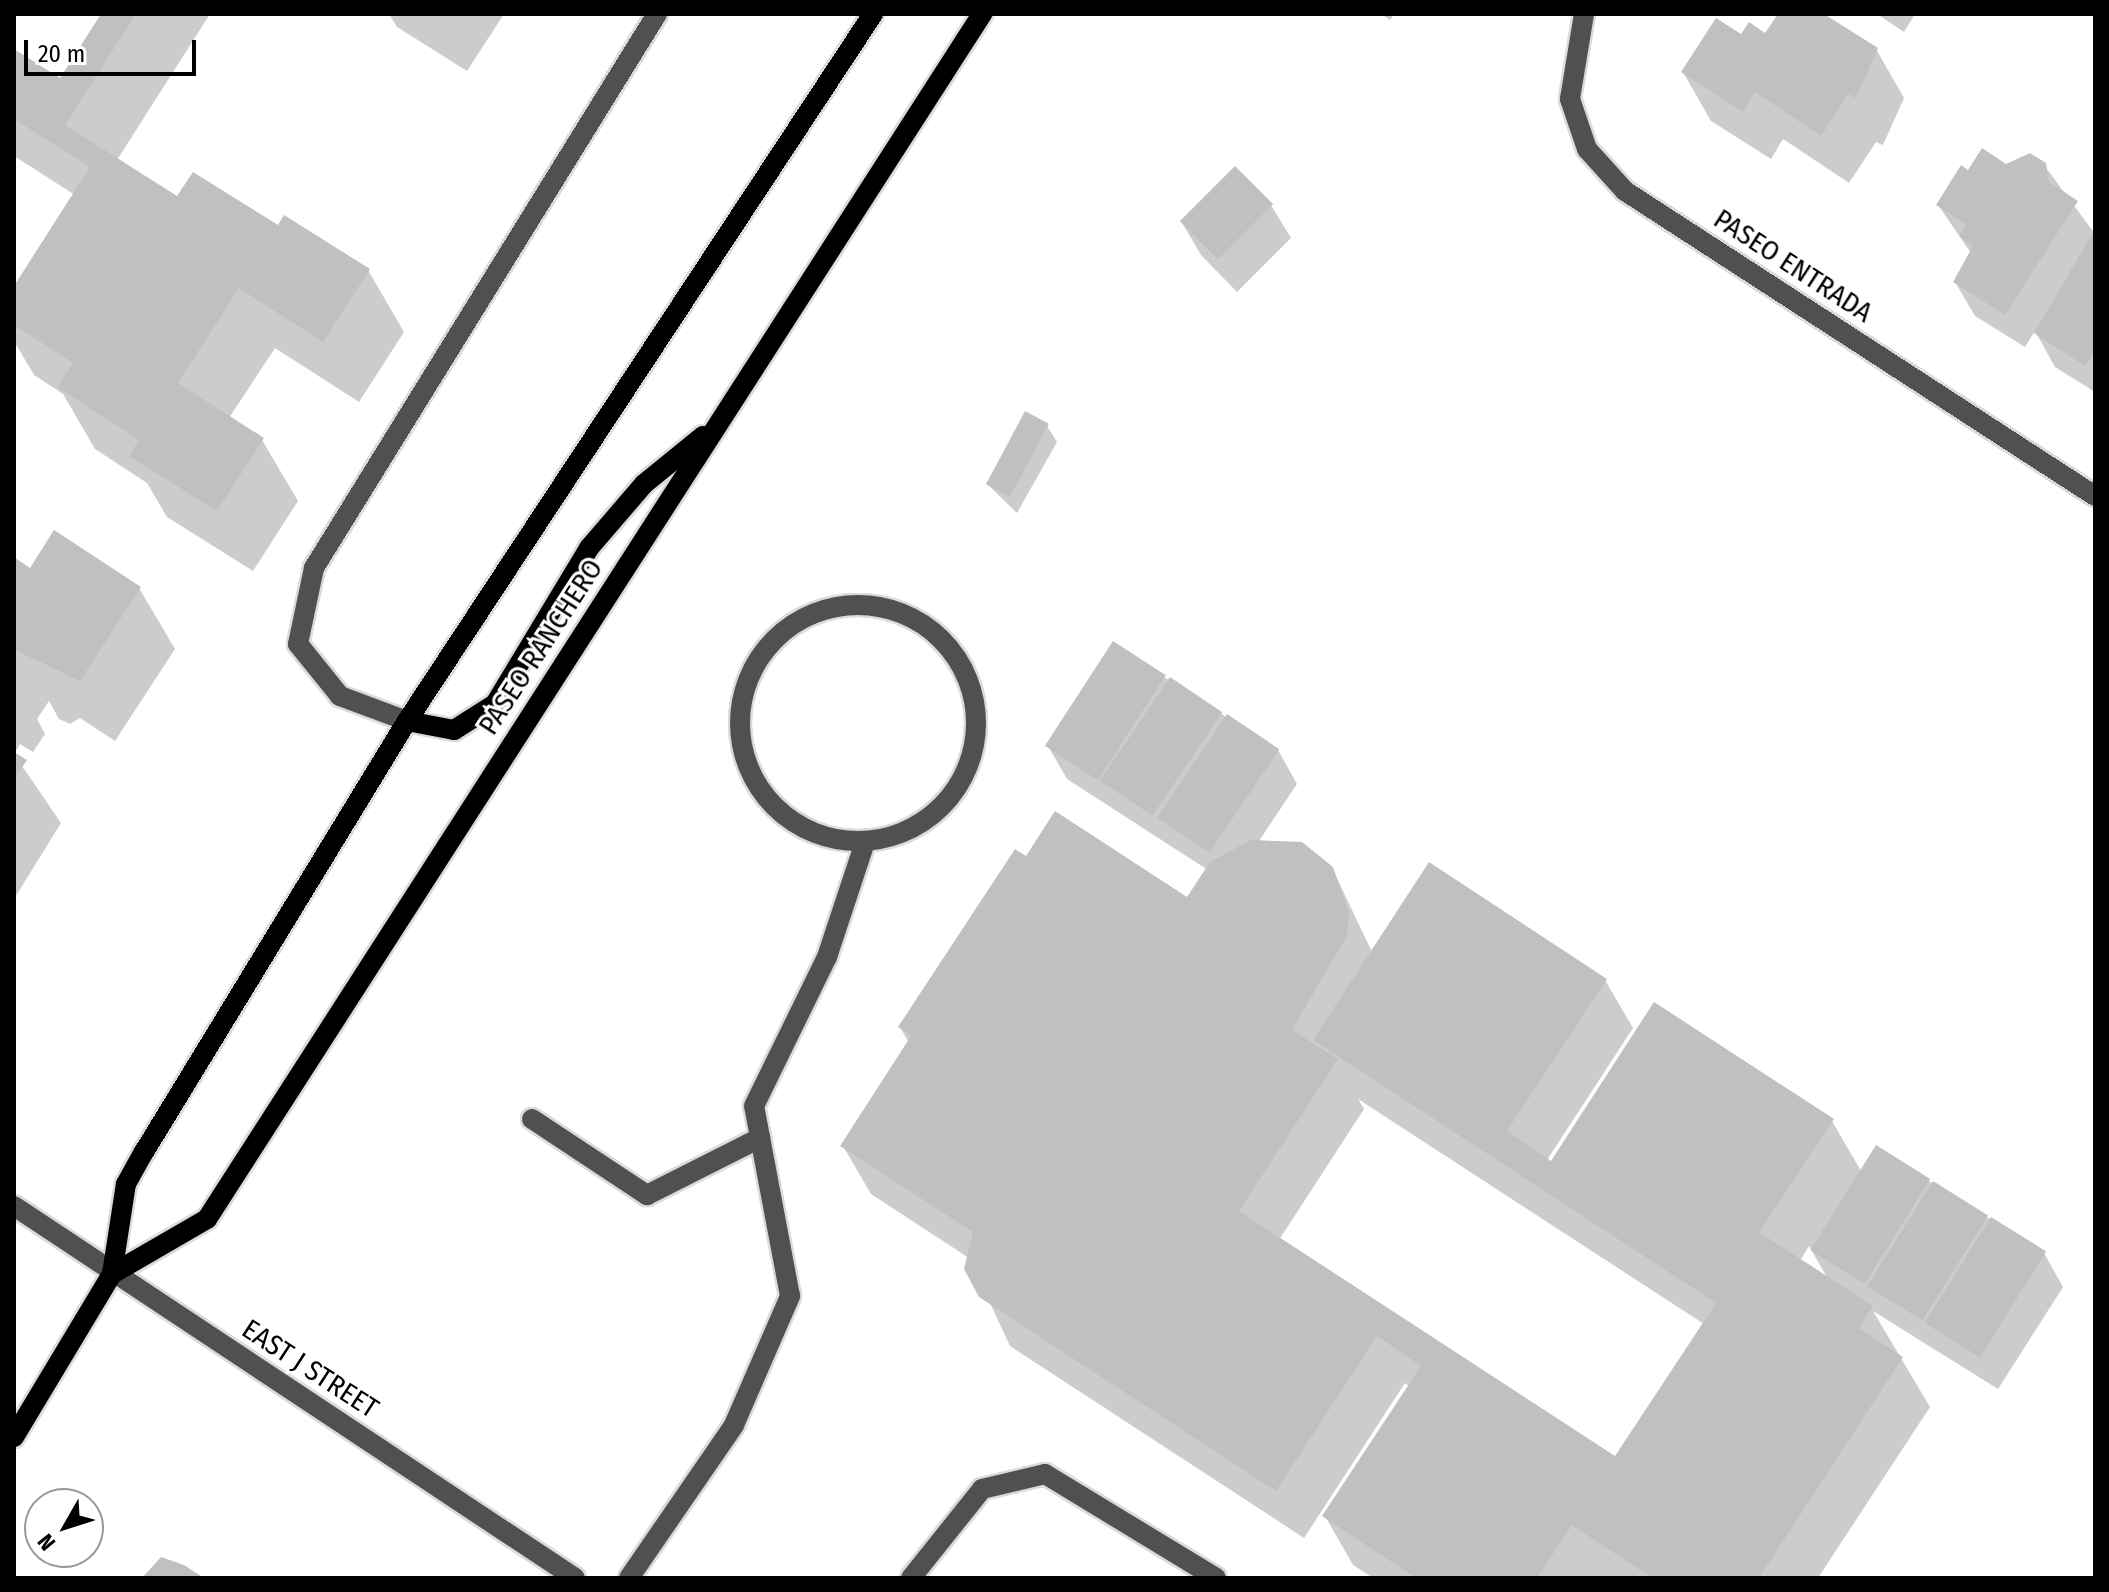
<!DOCTYPE html>
<html>
<head>
<meta charset="utf-8">
<style>
  body { margin:0 }
  #map { position:relative; width:2109px; height:1592px; overflow:hidden; background:#fff; font-family:"Fira Sans Condensed",sans-serif }
  div>[style] { position:absolute }
  .shadow>* { inset:0; background:#0003 }
  .building>* { inset:0; background:#c0c0c0; transform-origin:0 0 }
  .roads { filter:drop-shadow(2px 0 #dbdbdb) drop-shadow(-2px 0 #dbdbdb) drop-shadow(0 2px #dbdbdb) drop-shadow(0 -2px #dbdbdb) }
  .minor>* { height:20px; margin:-10px; padding:0 10px; transform-origin:10px; border-radius:10px; background:#505050 }
  .minor>.ring { margin:-10px; padding:0; box-sizing:content-box; background:none; border:20px solid #505050; border-radius:50% }
  .major>* { height:20px; margin:-10px; padding:0 10px; transform-origin:10px; border-radius:10px; background:#000 }
  span { translate:-50% -50%; white-space:nowrap; text-align:center; line-height:1.15; -webkit-text-stroke:6px #fff; paint-order:stroke }
  .street-label { font-size:28px; color:#000 }
  .frame { position:absolute; inset:0; border:16px solid #000; pointer-events:none }
  .north { position:absolute; left:24px; top:1488px; width:80px; height:80px; box-sizing:border-box; background:#fff; border:2px solid #999; border-radius:50%; rotate:231deg; font-size:22px; font-weight:700; line-height:32px; text-align:center; color:#000 }
  .north::after { content:''; display:block; margin:auto; width:28px; height:36px; background:#000; clip-path:polygon(50% 0,100% 100%,50% 72%,0 100%) }
  .scale { position:absolute; left:24px; top:40px; width:172px; height:36px; box-sizing:border-box; border:4px solid #000; border-top:0; padding-left:10px; font-size:24px; line-height:28px; white-space:nowrap; color:#000; -webkit-text-stroke:6px #fff; paint-order:stroke }
</style>
</head>
<body>
<div id="map">
  <div class="shadow">
    <i style="clip-path:polygon(103px 14px,210px 14px,117px 160px,178px 199px,279px 228px,368px 270px,404px 332px,359px 402px,275px 348px,229px 418px,262px 440px,298px 501px,253px 571px,167px 517px,147px 483px,95px 449px,63px 394px,34px 375px,14px 341px,14px 290px,75px 195px,14px 156px,14px 52px,60px 81px)"></i>
    <i style="clip-path:polygon(389px 14px,504px 14px,467px 71px,397px 27px)"></i>
    <i style="clip-path:polygon(1381px 14px,1394px 14px,1390px 20px)"></i>
    <i style="clip-path:polygon(1780px 14px,1821px 14px,1876px 49px,1904px 98px,1883px 145px,1876px 142px,1849px 183px,1783px 139px,1771px 159px,1711px 121px,1683px 72px,1742px 37px,1766px 36px)"></i>
    <i style="clip-path:polygon(1877px 14px,1915px 14px,1904px 32px)"></i>
    <i style="clip-path:polygon(2044px 165px,2095px 234px,2095px 392px,2055px 367px,2035px 331px,2025px 347px,1975px 316px,1955px 282px,1971px 253px,1938px 205px,1968px 173px)"></i>
    <i style="clip-path:polygon(1271px 205px,1291px 238px,1237px 292px,1201px 255px,1181px 221px)"></i>
    <i style="clip-path:polygon(1047px 426px,1057px 442px,1017px 513px,986px 483px)"></i>
    <i style="clip-path:polygon(14px 560px,30px 570px,139px 588px,175px 649px,115px 741px,80px 718px,70px 724px,59px 719px,49px 701px,37px 719px,45px 734px,33px 752px,20px 744px,14px 754px)"></i>
    <i style="clip-path:polygon(evenodd,1164px 677px,1278px 750px,1297px 784px,1257px 844px,1302px 844px,1332px 868px,1372px 952px,1605px 980px,1633px 1028px,1547px 1160px,1552px 1163px,1832px 1121px,1861px 1171px,1929px 1181px,2044px 1253px,2063px 1287px,1998px 1389px,1873px 1311px,1930px 1407px,1818px 1578px,1373px 1578px,1353px 1565px,1325px 1516px,1410px 1387px,1405px 1383px,1304px 1538px,1010px 1346px,969px 1258px,871px 1194px,843px 1146px,909px 1043px,900px 1027px,1026px 858px,1188px 900px,1211px 872px,1067px 779px,1048px 746px,1164px 677px,1358px 1099px,1704px 1324px,1616px 1459px,1279px 1240px,1364px 1109px,1358px 1099px,1164px 677px,1809px 1246px,1828px 1279px,1800px 1261px,1809px 1246px)"></i>
    <i style="clip-path:polygon(14px 754px,61px 823px,14px 899px)"></i>
  </div>
  <div class="building">
    <i style="clip-path:polygon(101px 14px,136px 14px,65px 125px,177px 196px,193px 172px,278px 225px,284px 215px,370px 269px,323px 342px,239px 288px,178px 383px,264px 438px,217px 511px,129px 456px,139px 440px,57px 387px,73px 363px,14px 325px,14px 286px,90px 167px,14px 119px,14px 49px,60px 78px)"></i>
    <i style="clip-path:polygon(1778px 14px,1824px 14px,1878px 48px,1856px 98px,1848px 94px,1821px 136px,1755px 92px,1743px 112px,1681px 72px,1716px 18px,1741px 34px,1749px 22px,1765px 33px)"></i>
    <i style="clip-path:polygon(1982px 148px,2006px 164px,2030px 153px,2046px 163px,2049px 182px,2078px 201px,2005px 315px,1953px 282px,1973px 246px,1959px 236px,1966px 224px,1936px 205px,1961px 165px,1968px 170px)"></i>
    <i style="left:1235px;top:166px;width:54px;height:78px;rotate:45deg"></i>
    <i style="clip-path:polygon(2095px 229px,2095px 351px,2085px 366px,2034px 333px)"></i>
    <i style="left:1025px;top:411px;width:27px;height:83px;rotate:28deg"></i>
    <i style="clip-path:polygon(54px 530px,141px 587px,80px 681px,15px 650px,14px 557px,30px 568px)"></i>
    <i style="left:1113px;top:641px;width:63px;height:125px;rotate:33deg"></i>
    <i style="left:1170px;top:677px;width:63px;height:125px;rotate:34deg"></i>
    <i style="left:1227px;top:714px;width:63px;height:125px;rotate:34deg"></i>
    <i style="clip-path:polygon(14px 752px,27px 760px,14px 779px)"></i>
    <i style="clip-path:polygon(1055px 811px,1187px 897px,1210px 862px,1251px 840px,1302px 842px,1333px 867px,1349px 912px,1347px 936px,1292px 1030px,1338px 1059px,1239px 1211px,1615px 1456px,1716px 1303px,1313px 1040px,1429px 862px,1607px 979px,1507px 1131px,1551px 1161px,1654px 1002px,1834px 1119px,1759px 1232px,1873px 1306px,1859px 1328px,1903px 1357px,1759px 1578px,1652px 1578px,1572px 1525px,1537px 1578px,1416px 1578px,1322px 1516px,1421px 1366px,1377px 1336px,1276px 1491px,979px 1297px,964px 1269px,973px 1232px,840px 1146px,911px 1036px,898px 1027px,1015px 849px,1026px 856px)"></i>
    <i style="left:1876px;top:1145px;width:64px;height:124px;rotate:32deg"></i>
    <i style="left:1933px;top:1181px;width:65px;height:124px;rotate:32deg"></i>
    <i style="left:1991px;top:1217px;width:65px;height:125px;rotate:32deg"></i>
    <i style="clip-path:polygon(161px 1557px,184px 1565px,204px 1578px,142px 1578px)"></i>
  </div>
  <div class="roads">
    <div class="minor">
      <i style="left:1584px;top:14px;width:86px;rotate:99.4deg"></i>
      <i style="left:1570px;top:99px;width:53px;rotate:71.2deg"></i>
      <i style="left:1587px;top:149px;width:57px;rotate:47.9deg"></i>
      <i style="left:1625px;top:191px;width:560px;rotate:32.98deg"></i>
      <i class="ring" style="left:740px;top:605px;width:216px;height:216px"></i>
      <i style="left:407px;top:721px;width:72px;rotate:-159.5deg"></i>
      <i style="left:340px;top:696px;width:67px;rotate:-128.9deg"></i>
      <i style="left:298px;top:644px;width:78px;rotate:-78.1deg"></i>
      <i style="left:314px;top:568px;width:652px;rotate:-58.24deg"></i>
      <i style="left:532px;top:1119px;width:138px;rotate:33.5deg"></i>
      <i style="left:647px;top:1195px;width:127px;rotate:-26.8deg"></i>
      <i style="left:14px;top:1206px;width:673px;rotate:33.55deg"></i>
      <i style="left:629px;top:1578px;width:186px;rotate:-55.5deg"></i>
      <i style="left:734px;top:1425px;width:141px;rotate:-66.5deg"></i>
      <i style="left:790px;top:1296px;width:193px;rotate:-100.7deg"></i>
      <i style="left:754px;top:1106px;width:166px;rotate:-63.9deg"></i>
      <i style="left:827px;top:957px;width:121px;rotate:-71.7deg"></i>
      <i style="left:911px;top:1578px;width:114px;rotate:-51.4deg"></i>
      <i style="left:982px;top:1489px;width:65px;rotate:-13.4deg"></i>
      <i style="left:1045px;top:1474px;width:200px;rotate:31.3deg"></i>
    </div>
    <div class="major">
      <i style="left:407px;top:721px;width:48px;rotate:10.8deg"></i>
      <i style="left:454px;top:730px;width:49px;rotate:-32.4deg"></i>
      <i style="left:495px;top:704px;width:182px;rotate:-58.9deg"></i>
      <i style="left:589px;top:548px;width:84px;rotate:-49.3deg"></i>
      <i style="left:644px;top:484px;width:76px;rotate:-39.1deg"></i>
      <i style="left:112px;top:1274px;width:110px;rotate:-30.1deg"></i>
      <i style="left:207px;top:1219px;width:1433px;rotate:-57.25deg"></i>
      <i style="left:14px;top:1437px;width:190px;rotate:-59deg"></i>
      <i style="left:112px;top:1274px;width:91px;rotate:-81.2deg"></i>
      <i style="left:126px;top:1184px;width:37px;rotate:-61deg"></i>
      <i style="left:144px;top:1152px;width:505px;rotate:-58.61deg"></i>
      <i style="left:407px;top:721px;width:847px;rotate:-56.61deg"></i>
    </div>
  </div>
  <div class="street-label">
    <span style="left:1793px;top:266px;rotate:33deg">PASEO ENTRADA</span>
    <span style="left:541px;top:647px;rotate:-57deg">PASEO RANCHERO</span>
    <span style="left:310px;top:1369px;rotate:33deg">EAST J STREET</span>
  </div>
  <div class="frame"></div>
  <div class="north">N</div>
  <div class="scale">20 m</div>
</div>
</body>
</html>
